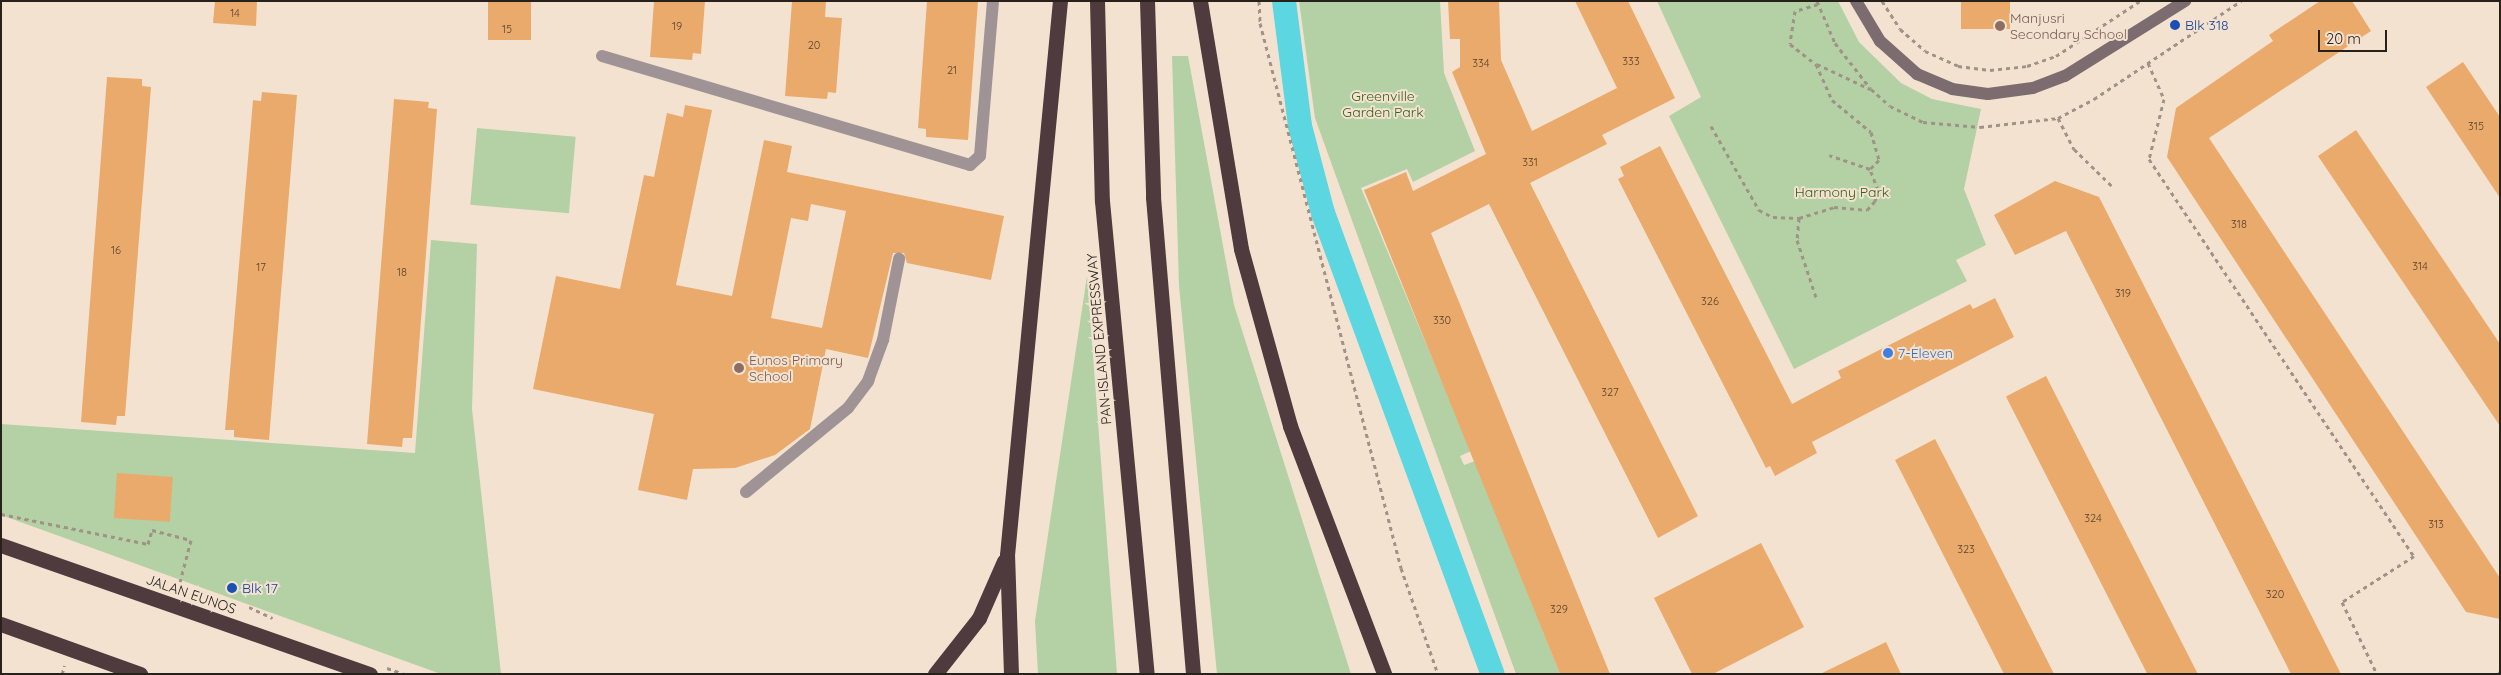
<!DOCTYPE html>
<html>
<head>
<meta charset="utf-8">
<style>
  body { margin:0 }
  #map { position:relative; width:2501px; height:675px; overflow:hidden; background:#f4e2d1; font-family:Quicksand,sans-serif }
  div>[style] { position:absolute }
  .green>* { inset:0; background:#b3d1a4; transform-origin:0 0 }
  .canal>* { height:24px; margin:-12px; padding:0 12px; transform-origin:12px; border-radius:12px; background:#5cd7e1 }
  .building>* { inset:0; background:#eaaa6b; transform-origin:0 0 }
  .path>* { height:3px; margin-top:-1.5px; transform-origin:0; background:repeating-linear-gradient(90deg,#a09286 0 4px,transparent 0 8px) }
  .lane>* { height:12px; margin:-6px; padding:0 6px; transform-origin:6px; border-radius:6px; background:#9f9395 }
  .secondary>* { height:12px; margin:-6px; padding:0 6px; transform-origin:6px; border-radius:6px; background:#7c6c6f }
  .highway>* { height:15px; margin:-7.5px; padding:0 7.5px; transform-origin:7.5px; border-radius:7.5px; background:#4f3a3d }
  .dots>* { width:14px; height:14px; translate:-50% -50%; box-sizing:border-box; border:2px solid #f4e2d1; border-radius:50% }
  span { translate:-50% -50%; white-space:nowrap; text-align:center; line-height:1.15; -webkit-text-stroke:4px #f4e2d1; paint-order:stroke }
  .number-label { font-size:11px; color:#58432f }
  .number-label span { -webkit-text-stroke-width:0 }
  .education-label { font-size:14px; color:#785e54 }
  .left { translate:0 -50%; text-align:left }
  .transit-label { font-size:14px; color:#164399 }
  .park-label { font-size:14px; color:#356019 }
  .street-label { font-size:14px; color:#28211b }
  .shop-label { font-size:14px; color:#366cbe }
  .frame { position:absolute; inset:0; border:2px solid #28211b; pointer-events:none }
  .scale { position:absolute; left:2318px; top:30px; width:69px; height:22px; box-sizing:border-box; border:2px solid #28211b; border-top:0; padding-left:6px; font-size:15px; line-height:18px; white-space:nowrap; color:#28211b; -webkit-text-stroke:4px #f4e2d1; paint-order:stroke }
</style>
</head>
<body>
<div id="map">
  <div class="green">
    <i style="clip-path:polygon(1299px 1px,1440px 1px,1444px 73px,1475px 151px,1413px 182px,1407px 169px,1361px 188px,1471px 451px,1460px 456px,1464px 465px,1475px 461px,1560px 674px,1516px 674px,1315px 118px)"></i>
    <i style="clip-path:polygon(1657px 1px,1838px 1px,1859px 42px,1901px 83px,1932px 99px,1981px 109px,1964px 189px,1986px 245px,1956px 260px,1967px 281px,1794px 369px,1669px 116px,1701px 97px)"></i>
    <i style="clip-path:polygon(1172px 56px,1188px 56px,1234px 305px,1351px 674px,1217px 674px,1179px 286px)"></i>
    <i style="left:477px;top:128px;width:99px;height:77px;rotate:5deg"></i>
    <i style="clip-path:polygon(431px 240px,477px 244px,472px 409px,501px 674px,441px 674px,1px 515px,1px 424px,415px 453px)"></i>
    <i style="clip-path:polygon(1087px 276px,1117px 674px,1038px 674px,1035px 621px)"></i>
  </div>
  <div class="canal">
    <i style="left:1284px;top:1px;width:126px;rotate:82.7deg"></i>
    <i style="left:1300px;top:126px;width:90px;rotate:75.2deg"></i>
    <i style="left:1323px;top:213px;width:491px;rotate:69.8deg"></i>
  </div>
  <div class="building">
    <i style="clip-path:polygon(215px 1px,257px 1px,256px 26px,213px 23px)"></i>
    <i style="left:488px;top:1px;width:43px;height:39px"></i>
    <i style="clip-path:polygon(654px 1px,705px 1px,701px 54px,693px 53px,692px 60px,650px 57px)"></i>
    <i style="clip-path:polygon(792px 1px,826px 1px,825px 17px,842px 18px,836px 93px,828px 92px,827px 99px,785px 96px)"></i>
    <i style="clip-path:polygon(927px 1px,978px 1px,968px 140px,926px 137px,926px 129px,918px 128px)"></i>
    <i style="clip-path:polygon(1448px 1px,1499px 1px,1501px 60px,1532px 131px,1617px 88px,1575px 1px,1628px 1px,1675px 98px,1602px 135px,1607px 144px,1530px 183px,1698px 516px,1658px 538px,1489px 204px,1431px 233px,1610px 674px,1560px 674px,1364px 190px,1406px 172px,1413px 191px,1486px 154px,1452px 72px,1460px 67px,1460px 39px,1450px 39px)"></i>
    <i style="left:1961px;top:1px;width:49px;height:28px"></i>
    <i style="clip-path:polygon(2320px 1px,2352px 1px,2371px 31px,2209px 138px,2500px 578px,2500px 619px,2466px 612px,2167px 157px,2176px 108px,2273px 41px,2269px 35px)"></i>
    <i style="clip-path:polygon(2463px 62px,2500px 117px,2500px 198px,2426px 87px)"></i>
    <i style="clip-path:polygon(107px 77px,142px 79px,142px 86px,151px 87px,125px 416px,117px 416px,116px 425px,81px 422px)"></i>
    <i style="clip-path:polygon(262px 92px,297px 95px,269px 440px,234px 437px,234px 430px,225px 430px,253px 100px,261px 101px)"></i>
    <i style="clip-path:polygon(394px 99px,429px 102px,428px 108px,437px 109px,412px 438px,403px 438px,402px 447px,367px 444px)"></i>
    <i style="clip-path:polygon(evenodd,685px 105px,712px 110px,676px 285px,732px 296px,764px 140px,792px 146px,787px 172px,1004px 216px,991px 280px,907px 263px,904px 253px,893px 253px,868px 358px,826px 349px,810px 429px,775px 455px,735px 468px,693px 469px,687px 500px,638px 490px,654px 414px,533px 389px,556px 276px,620px 289px,644px 175px,654px 177px,667px 113px,683px 117px,685px 105px,811px 204px,846px 211px,822px 328px,771px 318px,791px 218px,808px 221px,811px 204px)"></i>
    <i style="clip-path:polygon(2356px 130px,2500px 344px,2500px 426px,2318px 156px)"></i>
    <i style="clip-path:polygon(1660px 146px,1792px 404px,1841px 378px,1838px 371px,1970px 304px,1973px 309px,1995px 298px,2014px 337px,1812px 442px,1817px 453px,1775px 476px,1770px 466px,1766px 468px,1618px 179px,1624px 176px,1620px 167px)"></i>
    <i style="clip-path:polygon(2055px 181px,2099px 197px,2341px 674px,2291px 674px,2066px 231px,2015px 255px,1994px 215px)"></i>
    <i style="left:2046px;top:376px;width:335px;height:45px;rotate:63deg"></i>
    <i style="clip-path:polygon(1935px 439px,1966px 499px,2054px 674px,2004px 674px,1895px 460px)"></i>
    <i style="left:117px;top:473px;width:56px;height:45px;rotate:4deg"></i>
    <i style="clip-path:polygon(1761px 543px,1804px 627px,1713px 674px,1692px 674px,1654px 598px)"></i>
    <i style="clip-path:polygon(1886px 642px,1901px 674px,1820px 674px)"></i>
  </div>
  <div class="path">
    <i style="left:1259px;top:1px;width:22px;rotate:87deg"></i>
    <i style="left:1260px;top:23px;width:563px;rotate:75.49deg"></i>
    <i style="left:1401px;top:568px;width:112px;rotate:70.8deg"></i>
    <i style="left:1817px;top:1px;width:46px;rotate:66.8deg"></i>
    <i style="left:1835px;top:43px;width:58px;rotate:52deg"></i>
    <i style="left:1871px;top:89px;width:25px;rotate:42deg"></i>
    <i style="left:1890px;top:106px;width:37px;rotate:26deg"></i>
    <i style="left:1923px;top:122px;width:57px;rotate:5deg"></i>
    <i style="left:1980px;top:127px;width:79px;rotate:-6.6deg"></i>
    <i style="left:2058px;top:118px;width:41px;rotate:-27.8deg"></i>
    <i style="left:2094px;top:99px;width:177px;rotate:-33.7deg"></i>
    <i style="left:1882px;top:1px;width:33px;rotate:57deg"></i>
    <i style="left:1900px;top:29px;width:33px;rotate:41deg"></i>
    <i style="left:1925px;top:51px;width:36px;rotate:24deg"></i>
    <i style="left:1958px;top:66px;width:32px;rotate:7deg"></i>
    <i style="left:1990px;top:70px;width:37px;rotate:-6deg"></i>
    <i style="left:2027px;top:66px;width:31px;rotate:-19deg"></i>
    <i style="left:2056px;top:56px;width:100px;rotate:-33.2deg"></i>
    <i style="left:1818px;top:4px;width:24px;rotate:163deg"></i>
    <i style="left:1795px;top:11px;width:33px;rotate:99deg"></i>
    <i style="left:1790px;top:44px;width:33px;rotate:38deg"></i>
    <i style="left:1816px;top:64px;width:39px;rotate:66deg"></i>
    <i style="left:1832px;top:100px;width:50px;rotate:39.4deg"></i>
    <i style="left:1871px;top:132px;width:29px;rotate:74deg"></i>
    <i style="left:1879px;top:160px;width:13px;rotate:135deg"></i>
    <i style="left:2148px;top:63px;width:39px;rotate:66deg"></i>
    <i style="left:2164px;top:99px;width:62px;rotate:104deg"></i>
    <i style="left:2149px;top:159px;width:477px;rotate:56.3deg"></i>
    <i style="left:2414px;top:556px;width:85px;rotate:147.4deg"></i>
    <i style="left:2342px;top:602px;width:80px;rotate:64.1deg"></i>
    <i style="left:1817px;top:64px;width:59px;rotate:25.3deg"></i>
    <i style="left:2058px;top:118px;width:35px;rotate:63deg"></i>
    <i style="left:2074px;top:149px;width:54px;rotate:44.3deg"></i>
    <i style="left:1711px;top:126px;width:97px;rotate:60.3deg"></i>
    <i style="left:1759px;top:210px;width:16px;rotate:27deg"></i>
    <i style="left:1773px;top:217px;width:26px;rotate:2deg"></i>
    <i style="left:1799px;top:218px;width:22px;rotate:95deg"></i>
    <i style="left:1797px;top:240px;width:60px;rotate:71.6deg"></i>
    <i style="left:1799px;top:218px;width:37px;rotate:-17deg"></i>
    <i style="left:1834px;top:207px;width:33px;rotate:5deg"></i>
    <i style="left:1867px;top:210px;width:12px;rotate:-48deg"></i>
    <i style="left:1875px;top:201px;width:11px;rotate:-75deg"></i>
    <i style="left:1878px;top:190px;width:22px;rotate:-111deg"></i>
    <i style="left:1870px;top:169px;width:43px;rotate:-161.1deg"></i>
    <i style="left:1px;top:514px;width:150px;rotate:11.5deg"></i>
    <i style="left:148px;top:544px;width:15px;rotate:-74deg"></i>
    <i style="left:152px;top:530px;width:40px;rotate:14.4deg"></i>
    <i style="left:191px;top:540px;width:43px;rotate:104.7deg"></i>
    <i style="left:249px;top:607px;width:26px;rotate:25deg"></i>
    <i style="left:387px;top:668px;width:18px;rotate:19deg"></i>
    <i style="left:62px;top:674px;width:9px;rotate:-72deg"></i>
    <i style="left:2498px;top:674px;width:3px;rotate:-45deg"></i>
  </div>
  <div class="lane">
    <i style="left:602px;top:56px;width:384px;rotate:16.5deg"></i>
    <i style="left:970px;top:165px;width:13px;rotate:-42deg"></i>
    <i style="left:980px;top:156px;width:156px;rotate:-85.2deg"></i>
    <i style="left:746px;top:492px;width:132px;rotate:-39.5deg"></i>
    <i style="left:848px;top:408px;width:34px;rotate:-53deg"></i>
    <i style="left:868px;top:381px;width:44px;rotate:-69.9deg"></i>
    <i style="left:883px;top:340px;width:83px;rotate:-78.8deg"></i>
  </div>
  <div class="secondary">
    <i style="left:1856px;top:1px;width:47px;rotate:59deg"></i>
    <i style="left:1880px;top:41px;width:50px;rotate:41.7deg"></i>
    <i style="left:1917px;top:74px;width:38px;rotate:23deg"></i>
    <i style="left:1952px;top:89px;width:36px;rotate:8deg"></i>
    <i style="left:1988px;top:94px;width:45px;rotate:-7.6deg"></i>
    <i style="left:2033px;top:88px;width:34px;rotate:-21deg"></i>
    <i style="left:2065px;top:76px;width:142px;rotate:-32deg"></i>
  </div>
  <div class="highway">
    <i style="left:1097px;top:1px;width:200px;rotate:88.6deg"></i>
    <i style="left:1102px;top:201px;width:475px;rotate:84.6deg"></i>
    <i style="left:1147px;top:1px;width:196px;rotate:88.2deg"></i>
    <i style="left:1153px;top:197px;width:479px;rotate:85.2deg"></i>
    <i style="left:1200px;top:1px;width:251px;rotate:80.6deg"></i>
    <i style="left:1241px;top:249px;width:184px;rotate:74.5deg"></i>
    <i style="left:1290px;top:426px;width:265px;rotate:69.2deg"></i>
    <i style="left:1px;top:545px;width:391px;rotate:19.3deg"></i>
    <i style="left:1px;top:624px;width:148px;rotate:19.8deg"></i>
    <i style="left:935px;top:674px;width:71px;rotate:-51.8deg"></i>
    <i style="left:979px;top:618px;width:62px;rotate:-66.3deg"></i>
    <i style="left:1011px;top:674px;width:119px;rotate:-91.9deg"></i>
    <i style="left:1007px;top:555px;width:557px;rotate:-84.54deg"></i>
  </div>
  <div class="dots">
    <i style="left:2175px;top:25px;background:#1a4fb4"></i>
    <i style="left:2000px;top:26px;background:#8d6e63"></i>
    <i style="left:1888px;top:353px;background:#3f7fe0"></i>
    <i style="left:739px;top:368px;background:#8d6e63"></i>
    <i style="left:232px;top:588px;background:#1a4fb4"></i>
  </div>
  <div class="number-label">
    <span style="left:235px;top:13px">14</span>
    <span style="left:677px;top:26px">19</span>
    <span style="left:507px;top:29px">15</span>
    <span style="left:814px;top:45px">20</span>
    <span style="left:1631px;top:61px">333</span>
    <span style="left:1481px;top:63px">334</span>
    <span style="left:952px;top:70px">21</span>
    <span style="left:2476px;top:126px">315</span>
    <span style="left:1530px;top:162px">331</span>
    <span style="left:2239px;top:224px">318</span>
    <span style="left:116px;top:250px">16</span>
    <span style="left:2420px;top:266px">314</span>
    <span style="left:261px;top:267px">17</span>
    <span style="left:402px;top:272px">18</span>
    <span style="left:2123px;top:293px">319</span>
    <span style="left:1710px;top:301px">326</span>
    <span style="left:1442px;top:320px">330</span>
    <span style="left:1610px;top:392px">327</span>
    <span style="left:2093px;top:518px">324</span>
    <span style="left:2436px;top:524px">313</span>
    <span style="left:1966px;top:549px">323</span>
    <span style="left:2275px;top:594px">320</span>
    <span style="left:1559px;top:609px">329</span>
  </div>
  <div class="education-label">
    <span class="left" style="left:2010px;top:26px">Manjusri<br>Secondary School</span>
    <span class="left" style="left:749px;top:368px">Eunos Primary<br>School</span>
  </div>
  <div class="transit-label">
    <span class="left" style="left:2185px;top:25px">Blk 318</span>
    <span class="left" style="left:242px;top:588px">Blk 17</span>
  </div>
  <div class="park-label">
    <span style="left:1383px;top:104px">Greenville<br>Garden Park</span>
    <span style="left:1842px;top:192px">Harmony Park</span>
  </div>
  <div class="street-label">
    <span style="left:1099px;top:339px;rotate:-95deg">PAN-ISLAND EXPRESSWAY</span>
    <span style="left:191px;top:594px;rotate:19deg">JALAN EUNOS</span>
  </div>
  <div class="shop-label">
    <span class="left" style="left:1898px;top:353px">7-Eleven</span>
  </div>
  <div class="frame"></div>
  <div class="scale">20 m</div>
</div>
</body>
</html>
